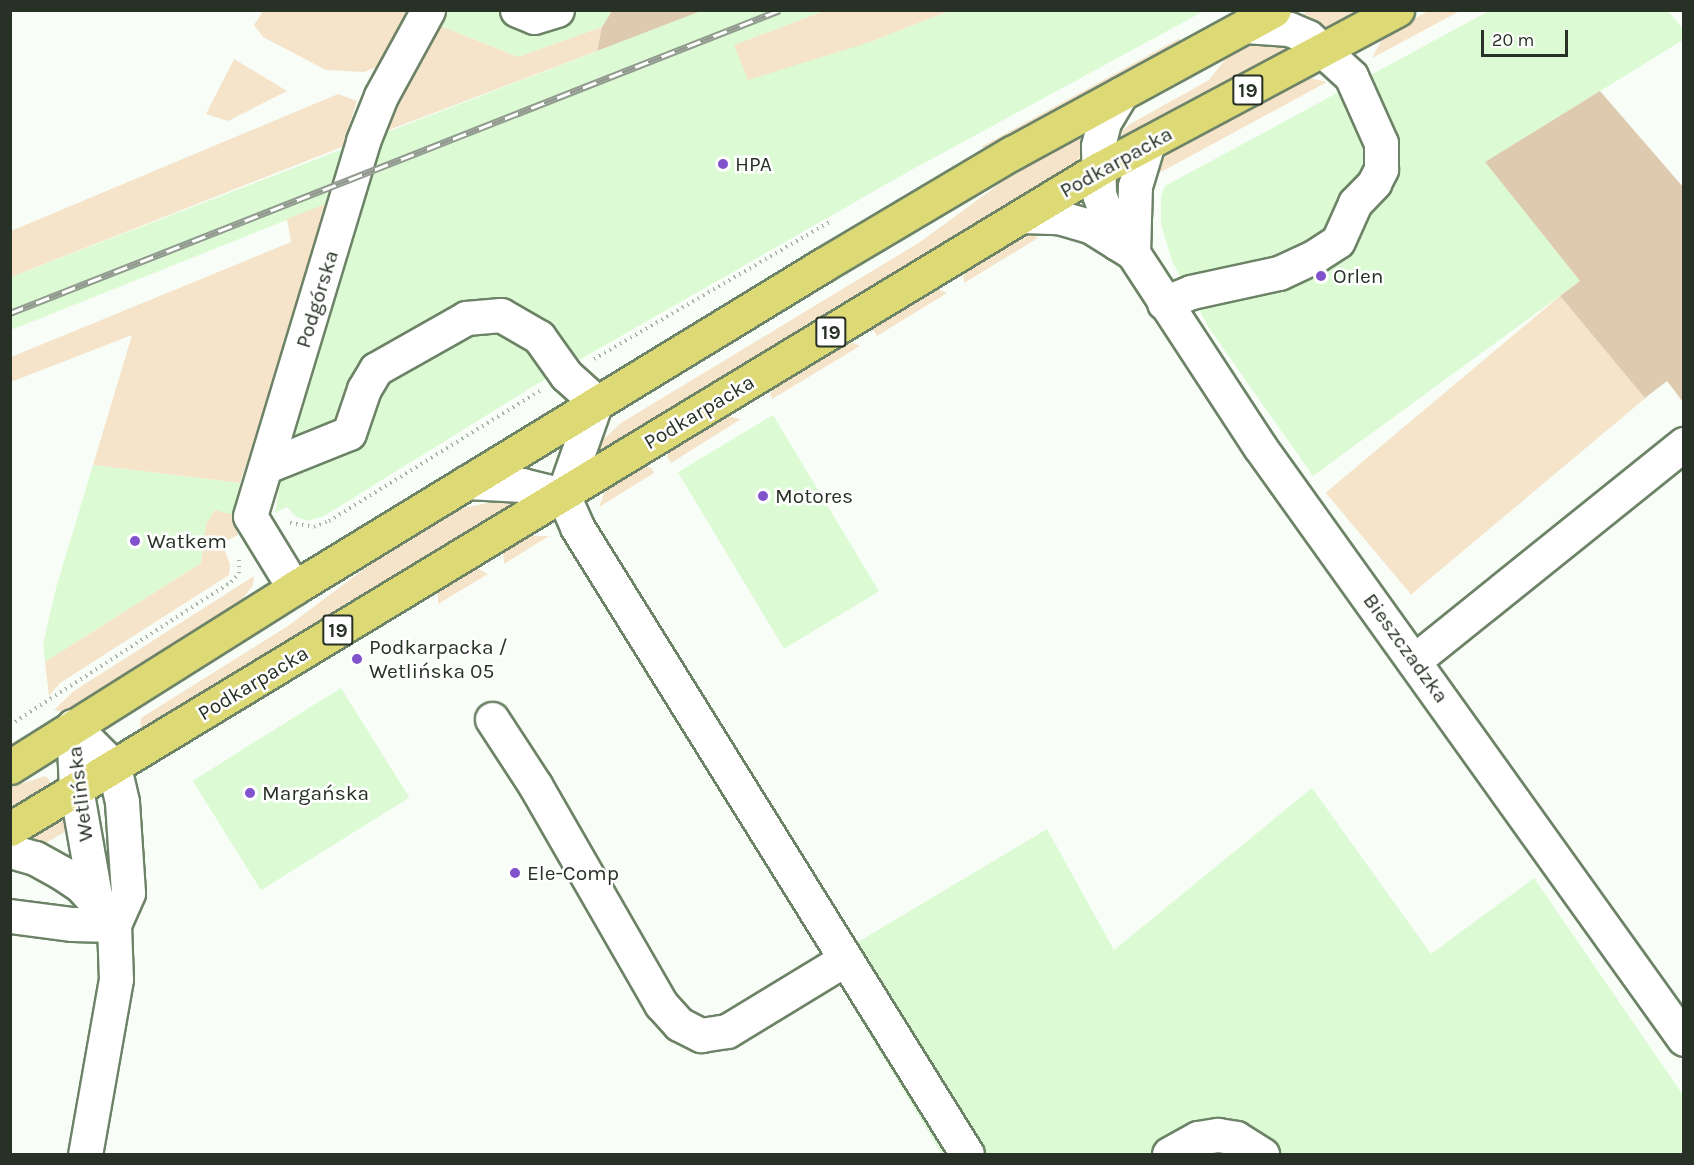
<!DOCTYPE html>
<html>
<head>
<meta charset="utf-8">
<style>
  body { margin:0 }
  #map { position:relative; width:1694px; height:1165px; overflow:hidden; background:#f8fef7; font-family:Karla,sans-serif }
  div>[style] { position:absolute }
  .built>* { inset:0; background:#dcfbd4; transform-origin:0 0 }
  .green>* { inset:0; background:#f5e3ca; transform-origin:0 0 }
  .forest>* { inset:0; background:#decaae }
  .path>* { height:4px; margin-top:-2px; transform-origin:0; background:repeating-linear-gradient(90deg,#a9b1a8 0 1.5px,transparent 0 6px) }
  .roads { filter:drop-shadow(2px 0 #6d8367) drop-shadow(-2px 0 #6d8367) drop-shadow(0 2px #6d8367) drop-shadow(0 -2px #6d8367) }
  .minor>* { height:33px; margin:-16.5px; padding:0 16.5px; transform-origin:16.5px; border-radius:16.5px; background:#fff }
  .major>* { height:33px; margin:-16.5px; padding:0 16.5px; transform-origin:16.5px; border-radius:16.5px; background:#ddda76 }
  .rail>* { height:7px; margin-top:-3.5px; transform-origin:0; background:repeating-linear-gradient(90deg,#fff 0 14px,#929a90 0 28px); box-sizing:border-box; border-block:2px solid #929a90 }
  .dots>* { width:16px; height:16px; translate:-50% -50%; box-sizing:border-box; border:3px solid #fff; border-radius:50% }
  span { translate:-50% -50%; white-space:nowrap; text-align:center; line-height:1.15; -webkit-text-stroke:5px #fff; paint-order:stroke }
  .shield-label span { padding:2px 4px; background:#fff; border:2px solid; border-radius:4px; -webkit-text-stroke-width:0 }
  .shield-label { font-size:20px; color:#273125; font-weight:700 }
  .street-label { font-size:21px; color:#273125 }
  .poi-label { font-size:21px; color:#273125 }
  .left { translate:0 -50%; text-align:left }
  .frame { position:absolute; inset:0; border:12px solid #273125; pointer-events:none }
  .scale { position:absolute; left:1481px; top:30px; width:87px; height:27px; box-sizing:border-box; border:3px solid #273125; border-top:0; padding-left:8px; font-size:18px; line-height:21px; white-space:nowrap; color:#273125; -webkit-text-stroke:4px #fff; paint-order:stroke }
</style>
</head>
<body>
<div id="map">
  <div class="built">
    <i style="clip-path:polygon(446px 11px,612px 11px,602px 27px,518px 57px,438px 25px)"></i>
    <i style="clip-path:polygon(701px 11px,824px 11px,734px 45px,870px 42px,949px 11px,1204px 11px,904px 174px,532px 387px,324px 516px,307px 521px,295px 516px,287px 507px,275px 513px,286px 445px,369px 187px,11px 330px,11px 277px)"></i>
    <i style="clip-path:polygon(1489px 11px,1668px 11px,1683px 29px,1683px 40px,1485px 162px,1580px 281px,1313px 476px,1209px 328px,1172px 261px,1161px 224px,1161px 196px,1165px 186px)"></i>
    <i style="left:773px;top:415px;width:206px;height:111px;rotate:59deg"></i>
    <i style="clip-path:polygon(93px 465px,240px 483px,235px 515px,206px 524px,201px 563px,45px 662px,43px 644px,56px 588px)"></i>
    <i style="left:341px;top:688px;width:129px;height:175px;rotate:58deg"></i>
    <i style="clip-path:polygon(1312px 788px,1431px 954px,1534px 878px,1683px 1095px,1683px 1154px,942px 1154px,857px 1014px,884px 998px,853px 945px,1047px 829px,1114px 950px)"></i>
  </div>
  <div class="green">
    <i style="clip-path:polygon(263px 11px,408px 11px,379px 66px,364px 72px,326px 70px,263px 37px,254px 25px)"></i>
    <i style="clip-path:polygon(824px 11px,824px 10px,949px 11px,870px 42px,748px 80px,734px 45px)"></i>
    <i style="clip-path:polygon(1308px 11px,1362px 11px,1322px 32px,1297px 17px)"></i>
    <i style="clip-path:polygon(1428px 11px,1460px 11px,1372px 58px,1384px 36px)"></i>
    <i style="clip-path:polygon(438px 25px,518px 57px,602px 27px,597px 51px,386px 131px,398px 96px)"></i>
    <i style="clip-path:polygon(1180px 38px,1179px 44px,987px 148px,981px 147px)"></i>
    <i style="clip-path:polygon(1256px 42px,1287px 45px,1288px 50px,1122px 137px,1121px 132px,1130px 124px,1209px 80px,1231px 52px)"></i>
    <i style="clip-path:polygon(234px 59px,287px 91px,228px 121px,206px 114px)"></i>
    <i style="clip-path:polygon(1305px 77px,1327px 82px,1150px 178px,1168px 153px,1182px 143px)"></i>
    <i style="clip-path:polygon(338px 94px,357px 101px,342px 147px,11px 277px,11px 231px)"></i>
    <i style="clip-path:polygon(1084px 131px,1088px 135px,1077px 164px,602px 451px,597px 450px,597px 445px,621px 423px,920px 242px,1040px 154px)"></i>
    <i style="clip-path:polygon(328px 203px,323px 233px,240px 483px,93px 465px,132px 335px,11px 382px,11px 357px,291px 242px,287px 219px)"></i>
    <i style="clip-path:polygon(1029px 233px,1038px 238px,964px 283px,963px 268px)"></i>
    <i style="clip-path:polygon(933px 287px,947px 293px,877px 336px,873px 330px,877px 320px)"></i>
    <i style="left:1560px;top:296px;width:133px;height:306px;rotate:50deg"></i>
    <i style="clip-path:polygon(846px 340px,860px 346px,772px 399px,770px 393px,778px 381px)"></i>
    <i style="clip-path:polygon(721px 415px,741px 419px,671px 463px,667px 457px,671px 446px)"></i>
    <i style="clip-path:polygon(639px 466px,652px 468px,654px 473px,599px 507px,606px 489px)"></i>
    <i style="clip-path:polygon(496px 501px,508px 501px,510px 505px,140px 729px,141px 718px,288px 626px,423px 525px,451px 511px)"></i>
    <i style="clip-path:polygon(215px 510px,235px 515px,238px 535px,222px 543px,230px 564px,229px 575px,60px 683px,49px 696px,45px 662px,201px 563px,206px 524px)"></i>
    <i style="clip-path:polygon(531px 536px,549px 536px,504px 564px,503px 548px)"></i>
    <i style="clip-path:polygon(473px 566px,488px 574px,438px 604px,438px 587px)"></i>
    <i style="clip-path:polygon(254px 576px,253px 585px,241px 601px,63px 712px,54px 710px,74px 691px)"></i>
    <i style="clip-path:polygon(46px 776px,51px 783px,48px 787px,11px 810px,11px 787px)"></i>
    <i style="clip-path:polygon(70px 814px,73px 827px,34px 850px,19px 845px)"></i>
  </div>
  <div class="forest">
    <i style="clip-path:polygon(612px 11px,612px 10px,701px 11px,597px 51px,602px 27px)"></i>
    <i style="clip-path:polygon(1600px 91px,1683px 187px,1683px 402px,1667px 381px,1645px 398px,1560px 296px,1580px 281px,1485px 162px)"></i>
  </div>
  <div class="path">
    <i style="left:594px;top:359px;width:272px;rotate:-30.2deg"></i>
    <i style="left:290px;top:523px;width:24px;rotate:9deg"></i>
    <i style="left:314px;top:527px;width:16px;rotate:-22deg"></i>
    <i style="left:329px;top:521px;width:249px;rotate:-31.7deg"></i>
    <i style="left:10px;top:725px;width:263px;rotate:-32.9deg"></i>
    <i style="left:231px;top:582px;width:12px;rotate:-48deg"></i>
    <i style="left:239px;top:573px;width:14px;rotate:-90deg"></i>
  </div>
  <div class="roads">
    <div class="minor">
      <i style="left:517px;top:10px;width:18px;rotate:22deg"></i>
      <i style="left:534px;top:17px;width:24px;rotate:-17deg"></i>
      <i style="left:1023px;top:216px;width:35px;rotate:2deg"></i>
      <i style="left:1058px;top:217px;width:33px;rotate:16deg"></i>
      <i style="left:1090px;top:226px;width:51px;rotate:32.1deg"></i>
      <i style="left:1133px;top:253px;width:232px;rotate:56.8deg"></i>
      <i style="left:1260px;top:447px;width:728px;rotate:54.39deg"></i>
      <i style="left:1117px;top:243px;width:52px;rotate:-110.2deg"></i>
      <i style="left:1099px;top:194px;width:48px;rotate:-91.2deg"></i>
      <i style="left:1098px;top:146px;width:25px;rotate:-76deg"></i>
      <i style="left:1104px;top:122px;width:33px;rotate:-59deg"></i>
      <i style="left:1133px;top:253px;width:67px;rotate:-88.3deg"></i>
      <i style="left:1135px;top:186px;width:45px;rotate:-73.2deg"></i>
      <i style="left:1164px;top:303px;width:29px;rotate:-22deg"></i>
      <i style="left:1191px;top:292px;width:90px;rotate:-12.2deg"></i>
      <i style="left:1279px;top:273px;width:40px;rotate:-25deg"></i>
      <i style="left:1315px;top:256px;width:27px;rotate:-33deg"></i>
      <i style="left:1338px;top:241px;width:42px;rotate:-65.9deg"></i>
      <i style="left:1355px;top:203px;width:28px;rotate:-46deg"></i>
      <i style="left:1374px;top:183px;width:16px;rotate:-63deg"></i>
      <i style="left:1381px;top:169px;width:26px;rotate:-90deg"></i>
      <i style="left:1381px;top:143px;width:73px;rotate:-114.1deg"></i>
      <i style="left:1351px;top:76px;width:58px;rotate:-137.8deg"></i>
      <i style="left:1308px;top:37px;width:21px;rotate:-157deg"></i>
      <i style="left:1289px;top:29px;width:44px;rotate:-176.1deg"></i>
      <i style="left:267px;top:466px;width:88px;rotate:-21.9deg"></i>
      <i style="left:349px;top:433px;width:46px;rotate:-71.2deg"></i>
      <i style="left:364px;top:389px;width:23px;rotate:-59deg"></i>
      <i style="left:376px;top:369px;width:103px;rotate:-29.5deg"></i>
      <i style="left:466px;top:318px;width:35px;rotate:-5deg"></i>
      <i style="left:501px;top:315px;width:44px;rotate:30.1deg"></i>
      <i style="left:539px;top:337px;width:47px;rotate:54.6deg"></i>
      <i style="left:566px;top:375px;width:40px;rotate:42deg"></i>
      <i style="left:596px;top:402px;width:99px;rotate:109.5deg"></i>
      <i style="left:563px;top:495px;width:35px;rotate:66deg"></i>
      <i style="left:577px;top:527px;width:738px;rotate:58.12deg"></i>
      <i style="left:467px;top:482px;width:55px;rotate:3.1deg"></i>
      <i style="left:522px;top:485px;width:42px;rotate:13.7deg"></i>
      <i style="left:294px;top:588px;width:84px;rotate:-121.4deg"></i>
      <i style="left:250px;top:516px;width:392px;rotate:-73.2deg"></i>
      <i style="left:363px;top:141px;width:48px;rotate:-68.2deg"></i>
      <i style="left:381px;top:96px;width:98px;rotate:-61.3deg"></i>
      <i style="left:1415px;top:660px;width:345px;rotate:-38.8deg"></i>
      <i style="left:492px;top:719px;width:79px;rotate:56.9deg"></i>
      <i style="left:535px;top:785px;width:253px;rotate:60.1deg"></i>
      <i style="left:661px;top:1004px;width:27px;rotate:48deg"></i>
      <i style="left:679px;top:1024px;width:25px;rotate:27deg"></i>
      <i style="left:701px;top:1035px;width:26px;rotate:-9deg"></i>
      <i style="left:727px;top:1031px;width:137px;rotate:-31.3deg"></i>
      <i style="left:73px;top:726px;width:58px;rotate:45deg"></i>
      <i style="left:114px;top:767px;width:36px;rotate:77deg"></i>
      <i style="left:122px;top:802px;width:91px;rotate:86.2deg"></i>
      <i style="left:128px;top:893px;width:35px;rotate:114deg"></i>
      <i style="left:114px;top:925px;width:54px;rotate:87.9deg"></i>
      <i style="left:116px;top:979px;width:178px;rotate:100deg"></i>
      <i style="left:73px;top:726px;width:62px;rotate:87.2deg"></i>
      <i style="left:76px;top:788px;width:116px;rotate:80deg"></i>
      <i style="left:10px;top:851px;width:26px;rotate:16deg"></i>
      <i style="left:35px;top:858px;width:31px;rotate:29deg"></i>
      <i style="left:62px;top:873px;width:23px;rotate:34deg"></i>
      <i style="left:81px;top:886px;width:30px;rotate:48deg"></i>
      <i style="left:10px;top:916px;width:63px;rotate:7.4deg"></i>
      <i style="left:72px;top:924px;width:42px;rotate:1.4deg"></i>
      <i style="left:1169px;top:1154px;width:33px;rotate:-29deg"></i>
      <i style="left:1198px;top:1138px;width:20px;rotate:-9deg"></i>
      <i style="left:1218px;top:1135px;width:18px;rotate:9deg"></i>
      <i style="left:1236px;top:1138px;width:31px;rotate:32deg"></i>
    </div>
    <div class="major">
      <i style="left:10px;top:767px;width:336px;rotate:-32.2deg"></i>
      <i style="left:294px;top:588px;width:620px;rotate:-31.41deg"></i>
      <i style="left:823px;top:265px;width:220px;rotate:-30.7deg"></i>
      <i style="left:1012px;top:153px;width:298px;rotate:-28.6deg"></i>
      <i style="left:10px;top:829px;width:1273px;rotate:-31.22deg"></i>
      <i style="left:1099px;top:169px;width:338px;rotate:-28.1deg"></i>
    </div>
  </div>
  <div class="rail">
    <i style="left:10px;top:313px;width:827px;rotate:-21.48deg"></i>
  </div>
  <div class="dots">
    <i style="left:723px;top:164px;background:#8053cc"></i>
    <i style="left:1321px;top:276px;background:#8053cc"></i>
    <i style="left:763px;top:496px;background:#8053cc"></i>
    <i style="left:135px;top:541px;background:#8053cc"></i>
    <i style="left:357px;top:659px;background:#8053cc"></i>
    <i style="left:250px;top:793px;background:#8053cc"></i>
    <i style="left:515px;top:873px;background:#8053cc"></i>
  </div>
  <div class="shield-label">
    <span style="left:1248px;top:90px">19</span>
    <span style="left:831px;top:332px">19</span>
    <span style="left:338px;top:630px">19</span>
  </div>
  <div class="street-label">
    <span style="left:1116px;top:162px;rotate:-29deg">Podkarpacka</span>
    <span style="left:317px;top:299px;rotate:-73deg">Podgórska</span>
    <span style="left:699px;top:412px;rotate:-31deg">Podkarpacka</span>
    <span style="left:1406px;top:648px;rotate:54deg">Bieszczadzka</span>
    <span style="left:253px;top:683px;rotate:-31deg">Podkarpacka</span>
    <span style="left:80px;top:794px;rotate:-97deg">Wetlińska</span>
  </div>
  <div class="poi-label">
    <span class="left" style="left:735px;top:164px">HPA</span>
    <span class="left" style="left:1333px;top:276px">Orlen</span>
    <span class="left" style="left:775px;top:496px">Motores</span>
    <span class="left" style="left:147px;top:541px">Watkem</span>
    <span class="left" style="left:369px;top:659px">Podkarpacka /<br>Wetlińska 05</span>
    <span class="left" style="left:262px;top:793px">Margańska</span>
    <span class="left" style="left:527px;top:873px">Ele-Comp</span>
  </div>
  <div class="frame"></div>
  <div class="scale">20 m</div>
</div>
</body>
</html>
